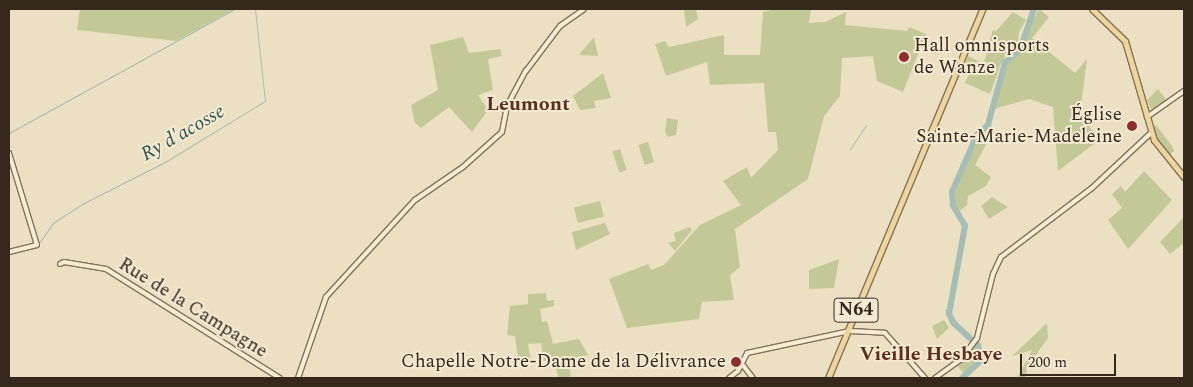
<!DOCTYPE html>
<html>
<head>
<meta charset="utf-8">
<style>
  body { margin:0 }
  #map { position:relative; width:1193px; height:387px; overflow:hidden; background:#ebe0c2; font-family:Spectral,serif }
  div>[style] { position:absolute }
  .green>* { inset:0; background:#c2c997; transform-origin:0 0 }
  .stream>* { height:1px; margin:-0.5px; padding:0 0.5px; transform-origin:0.5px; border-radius:0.5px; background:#a4beb7 }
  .river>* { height:5.5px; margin:-2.75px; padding:0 2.75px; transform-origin:2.75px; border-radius:2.75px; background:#a4beb7 }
  .roads { filter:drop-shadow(1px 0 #84715a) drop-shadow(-1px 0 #84715a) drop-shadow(0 1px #84715a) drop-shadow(0 -1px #84715a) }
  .minor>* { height:4px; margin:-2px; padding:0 2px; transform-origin:2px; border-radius:2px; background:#f7edd5 }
  .major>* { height:5px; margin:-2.5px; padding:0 2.5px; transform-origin:2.5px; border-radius:2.5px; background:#edd59c }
  .dots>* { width:14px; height:14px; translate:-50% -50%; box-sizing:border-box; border:2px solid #f3ead1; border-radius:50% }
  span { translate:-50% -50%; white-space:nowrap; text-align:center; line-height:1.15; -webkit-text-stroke:4px #f3ead1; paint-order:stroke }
  .shield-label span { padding:1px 4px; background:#f3ead1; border:1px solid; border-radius:4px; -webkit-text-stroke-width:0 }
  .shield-label { font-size:18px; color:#35291e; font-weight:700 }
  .poi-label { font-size:19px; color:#35291e }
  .left { translate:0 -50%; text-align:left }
  .right { translate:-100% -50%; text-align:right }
  .street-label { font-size:19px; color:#35291e }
  .neighbourhood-label { font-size:20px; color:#5f2e20; font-weight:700 }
  .water-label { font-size:20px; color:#2e5452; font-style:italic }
  .frame { position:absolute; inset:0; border:10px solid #35291e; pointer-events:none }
  .scale { position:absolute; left:1020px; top:354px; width:96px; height:22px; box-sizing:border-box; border:2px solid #35291e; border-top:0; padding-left:6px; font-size:15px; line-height:18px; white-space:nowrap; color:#35291e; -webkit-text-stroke:4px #f3ead1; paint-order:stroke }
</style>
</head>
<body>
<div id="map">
  <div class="green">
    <i style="clip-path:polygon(80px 9px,235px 9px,176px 41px,77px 30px)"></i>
    <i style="clip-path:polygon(684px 9px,696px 9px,698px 19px,686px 27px)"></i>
    <i style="clip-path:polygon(777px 9px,811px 9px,809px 23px,825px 22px,846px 12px,845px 25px,907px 31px,909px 27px,926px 34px,903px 92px,877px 81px,873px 56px,842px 58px,840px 96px,824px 116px,808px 179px,735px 229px,740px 267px,730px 275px,734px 300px,702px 302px,699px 319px,627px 328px,609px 279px,648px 264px,651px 270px,664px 265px,700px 225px,741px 205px,723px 181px,747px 167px,751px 178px,778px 150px,776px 132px,768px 132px,764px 83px,710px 85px,707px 62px,666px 76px,655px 44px,665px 41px,669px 47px,724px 35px,724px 55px,760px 55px,763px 12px)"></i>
    <i style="clip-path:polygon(1039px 9px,1049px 17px,1032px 38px,1075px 73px,1087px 59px,1080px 113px,1099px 140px,1058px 171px,1053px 107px,1029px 99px,994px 109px,1007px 64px,1024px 50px,1029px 27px)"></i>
    <i style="clip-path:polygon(1013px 12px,1026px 20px,1019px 32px,1018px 41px,1001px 63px,990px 94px,965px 83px,970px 72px,963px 69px,968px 56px,983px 63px,987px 54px,981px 51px,984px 44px,988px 47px,993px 30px,996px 31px)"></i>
    <i style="clip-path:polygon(463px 37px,469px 53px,500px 49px,502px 56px,488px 59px,493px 90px,478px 95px,488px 110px,472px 132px,449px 107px,421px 128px,415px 123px,411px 105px,438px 90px,430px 45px)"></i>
    <i style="clip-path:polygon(594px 37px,598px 56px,579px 55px)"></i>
    <i style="clip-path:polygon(603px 73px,611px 98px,594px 101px,596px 108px,580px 110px,573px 96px)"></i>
    <i style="clip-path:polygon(1158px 89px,1167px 101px,1152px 111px,1147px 100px)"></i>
    <i style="clip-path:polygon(667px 118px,678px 120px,676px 135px,668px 137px,665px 132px)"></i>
    <i style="clip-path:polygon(1156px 125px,1172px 146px,1174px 151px,1168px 156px,1158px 140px,1153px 127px)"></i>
    <i style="clip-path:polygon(988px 127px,981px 141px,987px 143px,975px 165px,991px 177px,986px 186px,968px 196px,967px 205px,960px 211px,955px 206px,955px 192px,978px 136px)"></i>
    <i style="left:648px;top:142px;width:21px;height:10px;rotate:73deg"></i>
    <i style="left:620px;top:149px;width:22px;height:8px;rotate:72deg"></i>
    <i style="clip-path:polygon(1144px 171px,1172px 200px,1128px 249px,1108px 220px,1122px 208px,1112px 194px,1121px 186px,1125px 192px)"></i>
    <i style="clip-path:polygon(992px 197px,1008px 207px,989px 219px,981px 206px)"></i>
    <i style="left:600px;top:201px;width:16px;height:27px;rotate:76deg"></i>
    <i style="clip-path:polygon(1184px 217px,1184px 243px,1170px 254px,1160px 242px)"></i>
    <i style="clip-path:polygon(605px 223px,610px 234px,576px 250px,572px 232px)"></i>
    <i style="clip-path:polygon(690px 227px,692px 230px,675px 251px,668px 243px,676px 241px,674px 233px)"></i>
    <i style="clip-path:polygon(839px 259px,834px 288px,809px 289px,809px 270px)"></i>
    <i style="clip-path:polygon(546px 293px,547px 301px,554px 300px,554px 306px,540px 309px,542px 322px,547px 321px,553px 344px,579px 339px,588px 355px,568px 359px,571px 378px,558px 378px,555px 360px,544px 361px,541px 343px,528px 344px,531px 362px,519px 364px,515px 336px,507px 335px,510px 306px,528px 304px,528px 294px)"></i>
    <i style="clip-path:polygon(944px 320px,949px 328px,937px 339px,932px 326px)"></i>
    <i style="clip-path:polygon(1047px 323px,1048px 338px,1027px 367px,1026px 378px,1017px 378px,1032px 350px,1012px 356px)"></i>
    <i style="clip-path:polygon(975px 345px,979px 353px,977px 362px,964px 374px,957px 365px)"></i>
  </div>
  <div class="stream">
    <i style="left:9px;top:133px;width:258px;rotate:-28.8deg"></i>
    <i style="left:850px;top:149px;width:29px;rotate:-56deg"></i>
    <i style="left:40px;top:242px;width:23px;rotate:-56deg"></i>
    <i style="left:53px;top:223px;width:35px;rotate:-33deg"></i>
    <i style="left:82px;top:204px;width:93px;rotate:-26.8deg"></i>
    <i style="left:165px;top:162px;width:117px;rotate:-31.4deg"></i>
    <i style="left:265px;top:101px;width:93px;rotate:-96.2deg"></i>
    <i style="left:945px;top:310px;width:4px;rotate:-14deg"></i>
  </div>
  <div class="river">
    <i style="left:962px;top:378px;width:24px;rotate:-42deg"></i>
    <i style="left:980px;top:362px;width:10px;rotate:-90deg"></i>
    <i style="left:980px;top:352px;width:6px;rotate:-108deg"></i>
    <i style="left:978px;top:346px;width:33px;rotate:-137deg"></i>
    <i style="left:954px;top:324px;width:11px;rotate:-117deg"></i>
    <i style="left:949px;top:314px;width:89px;rotate:-79.7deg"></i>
    <i style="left:965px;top:226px;width:23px;rotate:-121deg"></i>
    <i style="left:953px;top:206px;width:14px;rotate:-94deg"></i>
    <i style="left:952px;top:192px;width:62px;rotate:-66.3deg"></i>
    <i style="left:977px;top:135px;width:15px;rotate:-42deg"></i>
    <i style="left:988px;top:125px;width:64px;rotate:-74.7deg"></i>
    <i style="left:1005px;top:63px;width:20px;rotate:-41deg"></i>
    <i style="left:1020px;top:50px;width:43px;rotate:-71.1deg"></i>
  </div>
  <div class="roads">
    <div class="minor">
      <i style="left:1147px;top:117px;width:45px;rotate:-35.1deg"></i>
      <i style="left:9px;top:153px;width:96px;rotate:73.1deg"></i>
      <i style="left:37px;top:245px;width:29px;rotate:166deg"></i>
      <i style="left:60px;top:264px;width:4px;rotate:-27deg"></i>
      <i style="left:64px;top:262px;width:43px;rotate:9.5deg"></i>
      <i style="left:106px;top:269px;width:205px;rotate:32.1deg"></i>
      <i style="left:742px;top:364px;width:18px;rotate:52deg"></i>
      <i style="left:298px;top:378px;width:86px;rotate:-70.9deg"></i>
      <i style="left:326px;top:297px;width:132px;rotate:-47.5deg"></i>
      <i style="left:415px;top:200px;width:58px;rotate:-34.5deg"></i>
      <i style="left:463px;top:167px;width:52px;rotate:-41.9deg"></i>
      <i style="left:502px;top:132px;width:26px;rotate:-79deg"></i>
      <i style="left:507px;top:106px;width:40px;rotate:-62deg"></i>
      <i style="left:526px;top:71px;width:56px;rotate:-52.9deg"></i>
      <i style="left:560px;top:26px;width:29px;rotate:-35deg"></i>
      <i style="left:729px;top:378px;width:11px;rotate:-38deg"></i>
      <i style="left:738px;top:371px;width:20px;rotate:-63deg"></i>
      <i style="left:747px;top:353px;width:105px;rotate:-12.1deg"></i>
      <i style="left:850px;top:331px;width:35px;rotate:3deg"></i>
      <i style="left:885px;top:333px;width:60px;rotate:48.4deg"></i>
      <i style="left:935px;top:378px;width:31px;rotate:-36deg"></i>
      <i style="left:960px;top:360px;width:28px;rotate:-52deg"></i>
      <i style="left:977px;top:338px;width:66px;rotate:-76deg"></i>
      <i style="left:993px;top:274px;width:19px;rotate:-65deg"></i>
      <i style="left:1001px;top:257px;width:114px;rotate:-37.2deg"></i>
      <i style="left:1092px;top:188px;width:82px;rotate:-43deg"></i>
    </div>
    <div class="major">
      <i style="left:1092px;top:9px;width:46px;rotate:44.1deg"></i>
      <i style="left:1125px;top:41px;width:103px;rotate:73.7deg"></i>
      <i style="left:1154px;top:140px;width:48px;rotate:51deg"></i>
      <i style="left:828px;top:378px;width:400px;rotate:-67.3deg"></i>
    </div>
  </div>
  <div class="dots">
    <i style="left:904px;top:57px;background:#902e2e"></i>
    <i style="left:1132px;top:126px;background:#902e2e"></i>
    <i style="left:736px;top:362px;background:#902e2e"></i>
  </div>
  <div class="shield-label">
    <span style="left:856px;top:310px">N64</span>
  </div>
  <div class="poi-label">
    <span class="left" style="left:914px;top:57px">Hall omnisports<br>de Wanze</span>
    <span class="right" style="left:1122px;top:126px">Église<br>Sainte-Marie-Madeleine</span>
    <span class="right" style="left:726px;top:362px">Chapelle Notre-Dame de la Délivrance</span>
  </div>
  <div class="street-label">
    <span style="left:193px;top:308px;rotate:32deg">Rue de la Campagne</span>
  </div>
  <div class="neighbourhood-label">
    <span style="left:528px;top:104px">Leumont</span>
    <span style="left:931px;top:354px">Vieille Hesbaye</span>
  </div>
  <div class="water-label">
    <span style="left:183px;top:133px;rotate:-30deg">Ry d'acosse</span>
  </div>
  <div class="frame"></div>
  <div class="scale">200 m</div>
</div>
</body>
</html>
